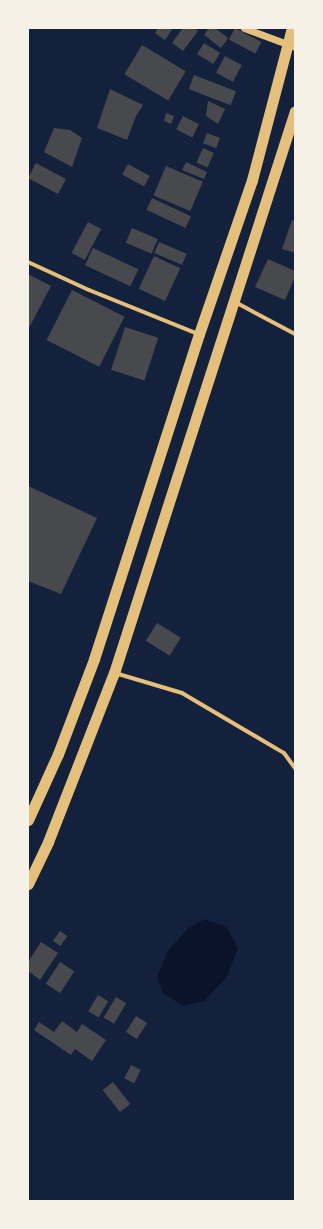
<!DOCTYPE html>
<html>
<head>
<meta charset="utf-8">
<style>
  body { margin:0 }
  #map { position:relative; width:323px; height:1229px; overflow:hidden; background:#14213d; font-family:Karla,sans-serif }
  div>[style] { position:absolute }
  .water>* { inset:0; background:#0b132b }
  .building>* { inset:0; background:#48494c; transform-origin:0 0 }
  .minor>* { height:4px; margin:-2px; padding:0 2px; transform-origin:2px; border-radius:2px; background:#e5c07b }
  .tertiary>* { height:7px; margin:-3.5px; padding:0 3.5px; transform-origin:3.5px; border-radius:3.5px; background:#e5c07b }
  .trunk>* { height:11px; margin:-5.5px; padding:0 5.5px; transform-origin:5.5px; border-radius:5.5px; background:#e5c07b }
  span { translate:-50% -50%; white-space:nowrap; text-align:center; line-height:1.15; -webkit-text-stroke:3px #f6f1e7; paint-order:stroke }
  .frame { position:absolute; inset:0; border:29px solid #f6f1e7; pointer-events:none }
</style>
</head>
<body>
<div id="map">
  <div class="water">
    <i style="clip-path:polygon(205px 919px,227px 927px,238px 949px,226px 978px,204px 1001px,183px 1006px,163px 993px,157px 977px,168px 951px,188px 928px)"></i>
  </div>
  <div class="building">
    <i style="clip-path:polygon(158px 28px,173px 28px,165px 40px,155px 33px)"></i>
    <i style="clip-path:polygon(183px 28px,194px 28px,198px 31px,183px 51px,172px 43px)"></i>
    <i style="clip-path:polygon(209px 28px,215px 28px,228px 38px,221px 48px,204px 35px)"></i>
    <i style="left:235px;top:28px;width:30px;height:13px;rotate:28deg"></i>
    <i style="left:204px;top:43px;width:19px;height:13px;rotate:32deg"></i>
    <i style="left:142px;top:45px;width:51px;height:34px;rotate:31deg"></i>
    <i style="left:225px;top:56px;width:19px;height:19px;rotate:28deg"></i>
    <i style="left:194px;top:75px;width:45px;height:15px;rotate:21deg"></i>
    <i style="clip-path:polygon(110px 89px,143px 105px,136px 116px,127px 140px,97px 128px)"></i>
    <i style="clip-path:polygon(208px 101px,225px 109px,218px 124px,206px 116px)"></i>
    <i style="clip-path:polygon(166px 113px,174px 116px,171px 124px,164px 121px)"></i>
    <i style="left:183px;top:116px;width:18px;height:15px;rotate:27deg"></i>
    <i style="clip-path:polygon(54px 128px,70px 130px,82px 138px,72px 167px,44px 152px)"></i>
    <i style="left:207px;top:133px;width:14px;height:11px;rotate:21deg"></i>
    <i style="left:203px;top:148px;width:12px;height:16px;rotate:24deg"></i>
    <i style="clip-path:polygon(186px 162px,207px 172px,204px 179px,182px 170px)"></i>
    <i style="left:36px;top:163px;width:34px;height:17px;rotate:28deg"></i>
    <i style="left:128px;top:164px;width:25px;height:12px;rotate:29deg"></i>
    <i style="left:166px;top:166px;width:40px;height:32px;rotate:23deg"></i>
    <i style="left:152px;top:198px;width:43px;height:13px;rotate:25deg"></i>
    <i style="clip-path:polygon(292px 220px,295px 221px,295px 253px,282px 249px)"></i>
    <i style="left:88px;top:222px;width:15px;height:35px;rotate:28deg"></i>
    <i style="left:132px;top:228px;width:28px;height:16px;rotate:23deg"></i>
    <i style="left:159px;top:242px;width:30px;height:12px;rotate:23deg"></i>
    <i style="left:93px;top:248px;width:50px;height:19px;rotate:25deg"></i>
    <i style="left:154px;top:256px;width:29px;height:36px;rotate:25deg"></i>
    <i style="clip-path:polygon(268px 259px,295px 271px,295px 277px,285px 300px,255px 287px)"></i>
    <i style="clip-path:polygon(28px 274px,51px 286px,30px 326px,28px 325px)"></i>
    <i style="left:72px;top:290px;width:59px;height:56px;rotate:27deg"></i>
    <i style="left:125px;top:327px;width:35px;height:45px;rotate:18deg"></i>
    <i style="clip-path:polygon(28px 486px,97px 518px,61px 594px,28px 581px)"></i>
    <i style="left:157px;top:623px;width:28px;height:21px;rotate:32deg"></i>
    <i style="left:60px;top:931px;width:9px;height:12px;rotate:36deg"></i>
    <i style="clip-path:polygon(41px 942px,58px 953px,40px 980px,28px 971px,28px 962px)"></i>
    <i style="left:60px;top:962px;width:17px;height:26px;rotate:33deg"></i>
    <i style="left:98px;top:995px;width:12px;height:19px;rotate:31deg"></i>
    <i style="left:116px;top:997px;width:12px;height:24px;rotate:31deg"></i>
    <i style="left:136px;top:1016px;width:13px;height:19px;rotate:32deg"></i>
    <i style="clip-path:polygon(62px 1021px,77px 1032px,82px 1024px,106px 1040px,92px 1061px,75px 1049px,71px 1055px,34px 1030px,39px 1022px,54px 1032px)"></i>
    <i style="left:131px;top:1065px;width:11px;height:15px;rotate:27deg"></i>
    <i style="left:113px;top:1082px;width:28px;height:13px;rotate:52deg"></i>
  </div>
  <div class="minor">
    <i style="left:28px;top:262px;width:67px;rotate:24.7deg"></i>
    <i style="left:89px;top:290px;width:118px;rotate:22deg"></i>
    <i style="left:235px;top:302px;width:68px;rotate:28.1deg"></i>
    <i style="left:115px;top:673px;width:70px;rotate:16.6deg"></i>
    <i style="left:182px;top:693px;width:118px;rotate:30.5deg"></i>
    <i style="left:284px;top:753px;width:19px;rotate:54deg"></i>
  </div>
  <div class="tertiary">
    <i style="left:244px;top:28px;width:54px;rotate:20.4deg"></i>
  </div>
  <div class="trunk">
    <i style="left:28px;top:820px;width:72px;rotate:-65.6deg"></i>
    <i style="left:58px;top:754px;width:102px;rotate:-69.2deg"></i>
    <i style="left:94px;top:659px;width:342px;rotate:-72.1deg"></i>
    <i style="left:199px;top:334px;width:163px;rotate:-71deg"></i>
    <i style="left:252px;top:180px;width:157px;rotate:-75.3deg"></i>
    <i style="left:28px;top:884px;width:47px;rotate:-64.5deg"></i>
    <i style="left:48px;top:842px;width:181px;rotate:-68.7deg"></i>
    <i style="left:114px;top:673px;width:590px;rotate:-72.15deg"></i>
  </div>
  <div class="frame"></div>
</div>
</body>
</html>
